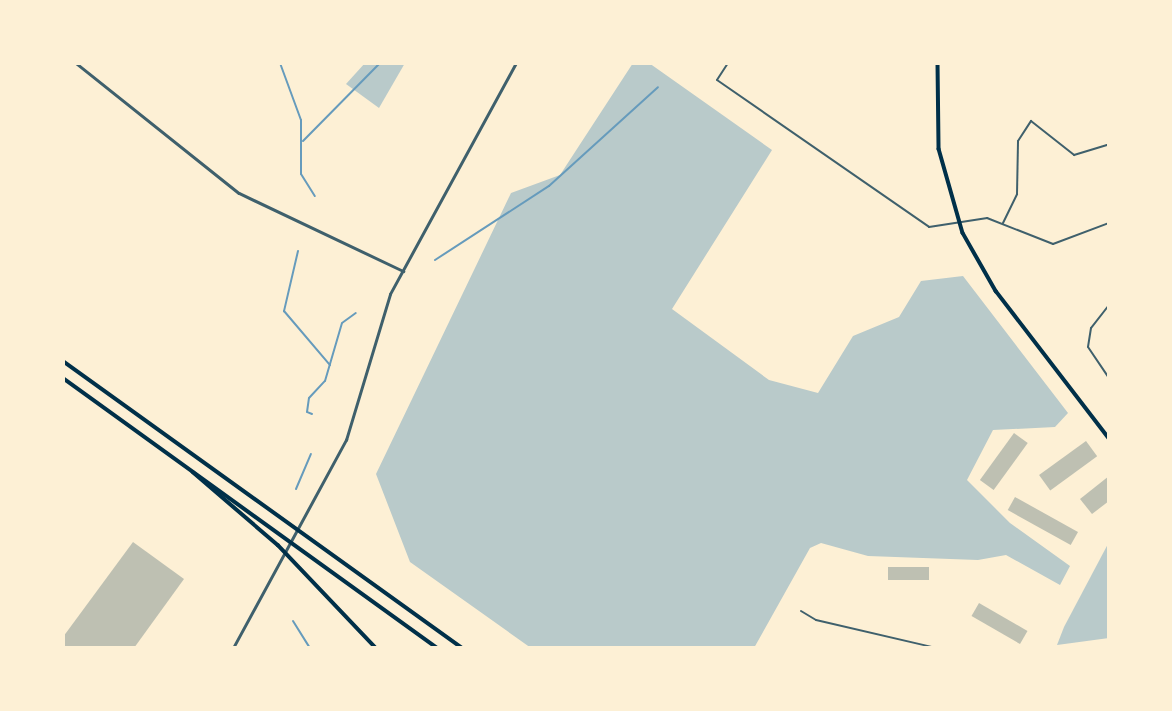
<!DOCTYPE html>
<html>
<head>
<meta charset="utf-8">
<style>
  body { margin:0 }
  #map { position:relative; width:1172px; height:711px; overflow:hidden; background:#fdf0d5; font-family:"Titillium Web",sans-serif }
  div>[style] { position:absolute }
  .green>* { inset:0; background:#b9caca }
  .stream>* { height:2px; margin:-1px; padding:0 1px; transform-origin:1px; border-radius:1px; background:#669bbc }
  .building>* { inset:0; background:#bec0b2; transform-origin:0 0 }
  .minor>* { height:2px; margin:-1px; padding:0 1px; transform-origin:1px; border-radius:1px; background:#3f606c }
  .tertiary>* { height:2.5px; margin:-1.25px; padding:0 1.25px; transform-origin:1.25px; border-radius:1.25px; background:#3f606c }
  .primary>* { height:3.5px; margin:-1.75px; padding:0 1.75px; transform-origin:1.75px; border-radius:1.75px; background:#003049 }
  .motorway>* { height:3.5px; margin:-1.75px; padding:0 1.75px; transform-origin:1.75px; border-radius:1.75px; background:#003049 }
  span { translate:-50% -50%; white-space:nowrap; text-align:center; line-height:1.15; -webkit-text-stroke:7px #fdf0d5; paint-order:stroke }
  .frame { position:absolute; inset:0; border:65px solid #fdf0d5; pointer-events:none }
</style>
</head>
<body>
<div id="map">
  <div class="green">
    <i style="clip-path:polygon(365px 63px,405px 63px,379px 108px,346px 84px)"></i>
    <i style="clip-path:polygon(633px 63px,649px 63px,772px 150px,672px 309px,769px 380px,818px 393px,853px 336px,899px 317px,921px 281px,963px 276px,1068px 413px,1055px 427px,993px 430px,967px 480px,1010px 523px,1070px 566px,1060px 585px,1006px 555px,978px 560px,868px 556px,821px 543px,810px 548px,754px 648px,531px 648px,410px 562px,376px 474px,511px 193px,560px 175px)"></i>
    <i style="clip-path:polygon(1109px 542px,1109px 638px,1057px 645px,1064px 627px)"></i>
  </div>
  <div class="stream">
    <i style="left:280px;top:63px;width:61px;rotate:69.8deg"></i>
    <i style="left:301px;top:120px;width:54px;rotate:90deg"></i>
    <i style="left:301px;top:174px;width:26px;rotate:58deg"></i>
    <i style="left:303px;top:141px;width:110px;rotate:-45.4deg"></i>
    <i style="left:298px;top:251px;width:62px;rotate:103.1deg"></i>
    <i style="left:284px;top:311px;width:71px;rotate:49.6deg"></i>
    <i style="left:435px;top:260px;width:136px;rotate:-33deg"></i>
    <i style="left:549px;top:186px;width:147px;rotate:-42.2deg"></i>
    <i style="left:312px;top:414px;width:5px;rotate:-158deg"></i>
    <i style="left:307px;top:412px;width:14px;rotate:-82deg"></i>
    <i style="left:309px;top:398px;width:23px;rotate:-47deg"></i>
    <i style="left:325px;top:381px;width:60px;rotate:-73.7deg"></i>
    <i style="left:342px;top:323px;width:17px;rotate:-36deg"></i>
    <i style="left:296px;top:489px;width:38px;rotate:-67deg"></i>
    <i style="left:293px;top:621px;width:32px;rotate:58deg"></i>
  </div>
  <div class="building">
    <i style="left:1014px;top:433px;width:17px;height:58px;rotate:36deg"></i>
    <i style="left:1086px;top:441px;width:19px;height:58px;rotate:54deg"></i>
    <i style="clip-path:polygon(1109px 476px,1109px 501px,1092px 514px,1080px 499px)"></i>
    <i style="left:1015px;top:497px;width:72px;height:15px;rotate:29deg"></i>
    <i style="clip-path:polygon(133px 542px,184px 579px,134px 648px,63px 648px,63px 637px)"></i>
    <i style="left:929px;top:567px;width:13px;height:41px;rotate:90deg"></i>
    <i style="left:979px;top:603px;width:56px;height:15px;rotate:30deg"></i>
  </div>
  <div class="minor">
    <i style="left:728px;top:63px;width:20px;rotate:123deg"></i>
    <i style="left:717px;top:80px;width:258px;rotate:34.7deg"></i>
    <i style="left:929px;top:227px;width:59px;rotate:-8.8deg"></i>
    <i style="left:987px;top:218px;width:71px;rotate:21.5deg"></i>
    <i style="left:1053px;top:244px;width:60px;rotate:-20.6deg"></i>
    <i style="left:1003px;top:223px;width:32px;rotate:-64deg"></i>
    <i style="left:1017px;top:194px;width:53px;rotate:-88.9deg"></i>
    <i style="left:1018px;top:141px;width:24px;rotate:-57deg"></i>
    <i style="left:1031px;top:121px;width:55px;rotate:38.3deg"></i>
    <i style="left:1074px;top:155px;width:37px;rotate:-17deg"></i>
    <i style="left:1109px;top:305px;width:29px;rotate:128deg"></i>
    <i style="left:1091px;top:328px;width:19px;rotate:99deg"></i>
    <i style="left:1088px;top:347px;width:37px;rotate:56deg"></i>
    <i style="left:801px;top:611px;width:17px;rotate:31deg"></i>
    <i style="left:816px;top:620px;width:123px;rotate:13.1deg"></i>
  </div>
  <div class="tertiary">
    <i style="left:76px;top:63px;width:208px;rotate:38.6deg"></i>
    <i style="left:239px;top:193px;width:182px;rotate:25.4deg"></i>
    <i style="left:233px;top:648px;width:237px;rotate:-61.5deg"></i>
    <i style="left:346px;top:440px;width:152px;rotate:-73.2deg"></i>
    <i style="left:390px;top:294px;width:263px;rotate:-61.4deg"></i>
  </div>
  <div class="primary">
    <i style="left:938px;top:63px;width:86px;rotate:89.3deg"></i>
    <i style="left:939px;top:149px;width:87px;rotate:74.1deg"></i>
    <i style="left:963px;top:233px;width:67px;rotate:60.4deg"></i>
    <i style="left:996px;top:291px;width:185px;rotate:52.5deg"></i>
  </div>
  <div class="motorway">
    <i style="left:63px;top:361px;width:492px;rotate:35.7deg"></i>
    <i style="left:63px;top:378px;width:461px;rotate:35.8deg"></i>
    <i style="left:193px;top:472px;width:112px;rotate:40.7deg"></i>
    <i style="left:278px;top:545px;width:142px;rotate:46.4deg"></i>
  </div>
  <div class="frame"></div>
</div>
</body>
</html>
